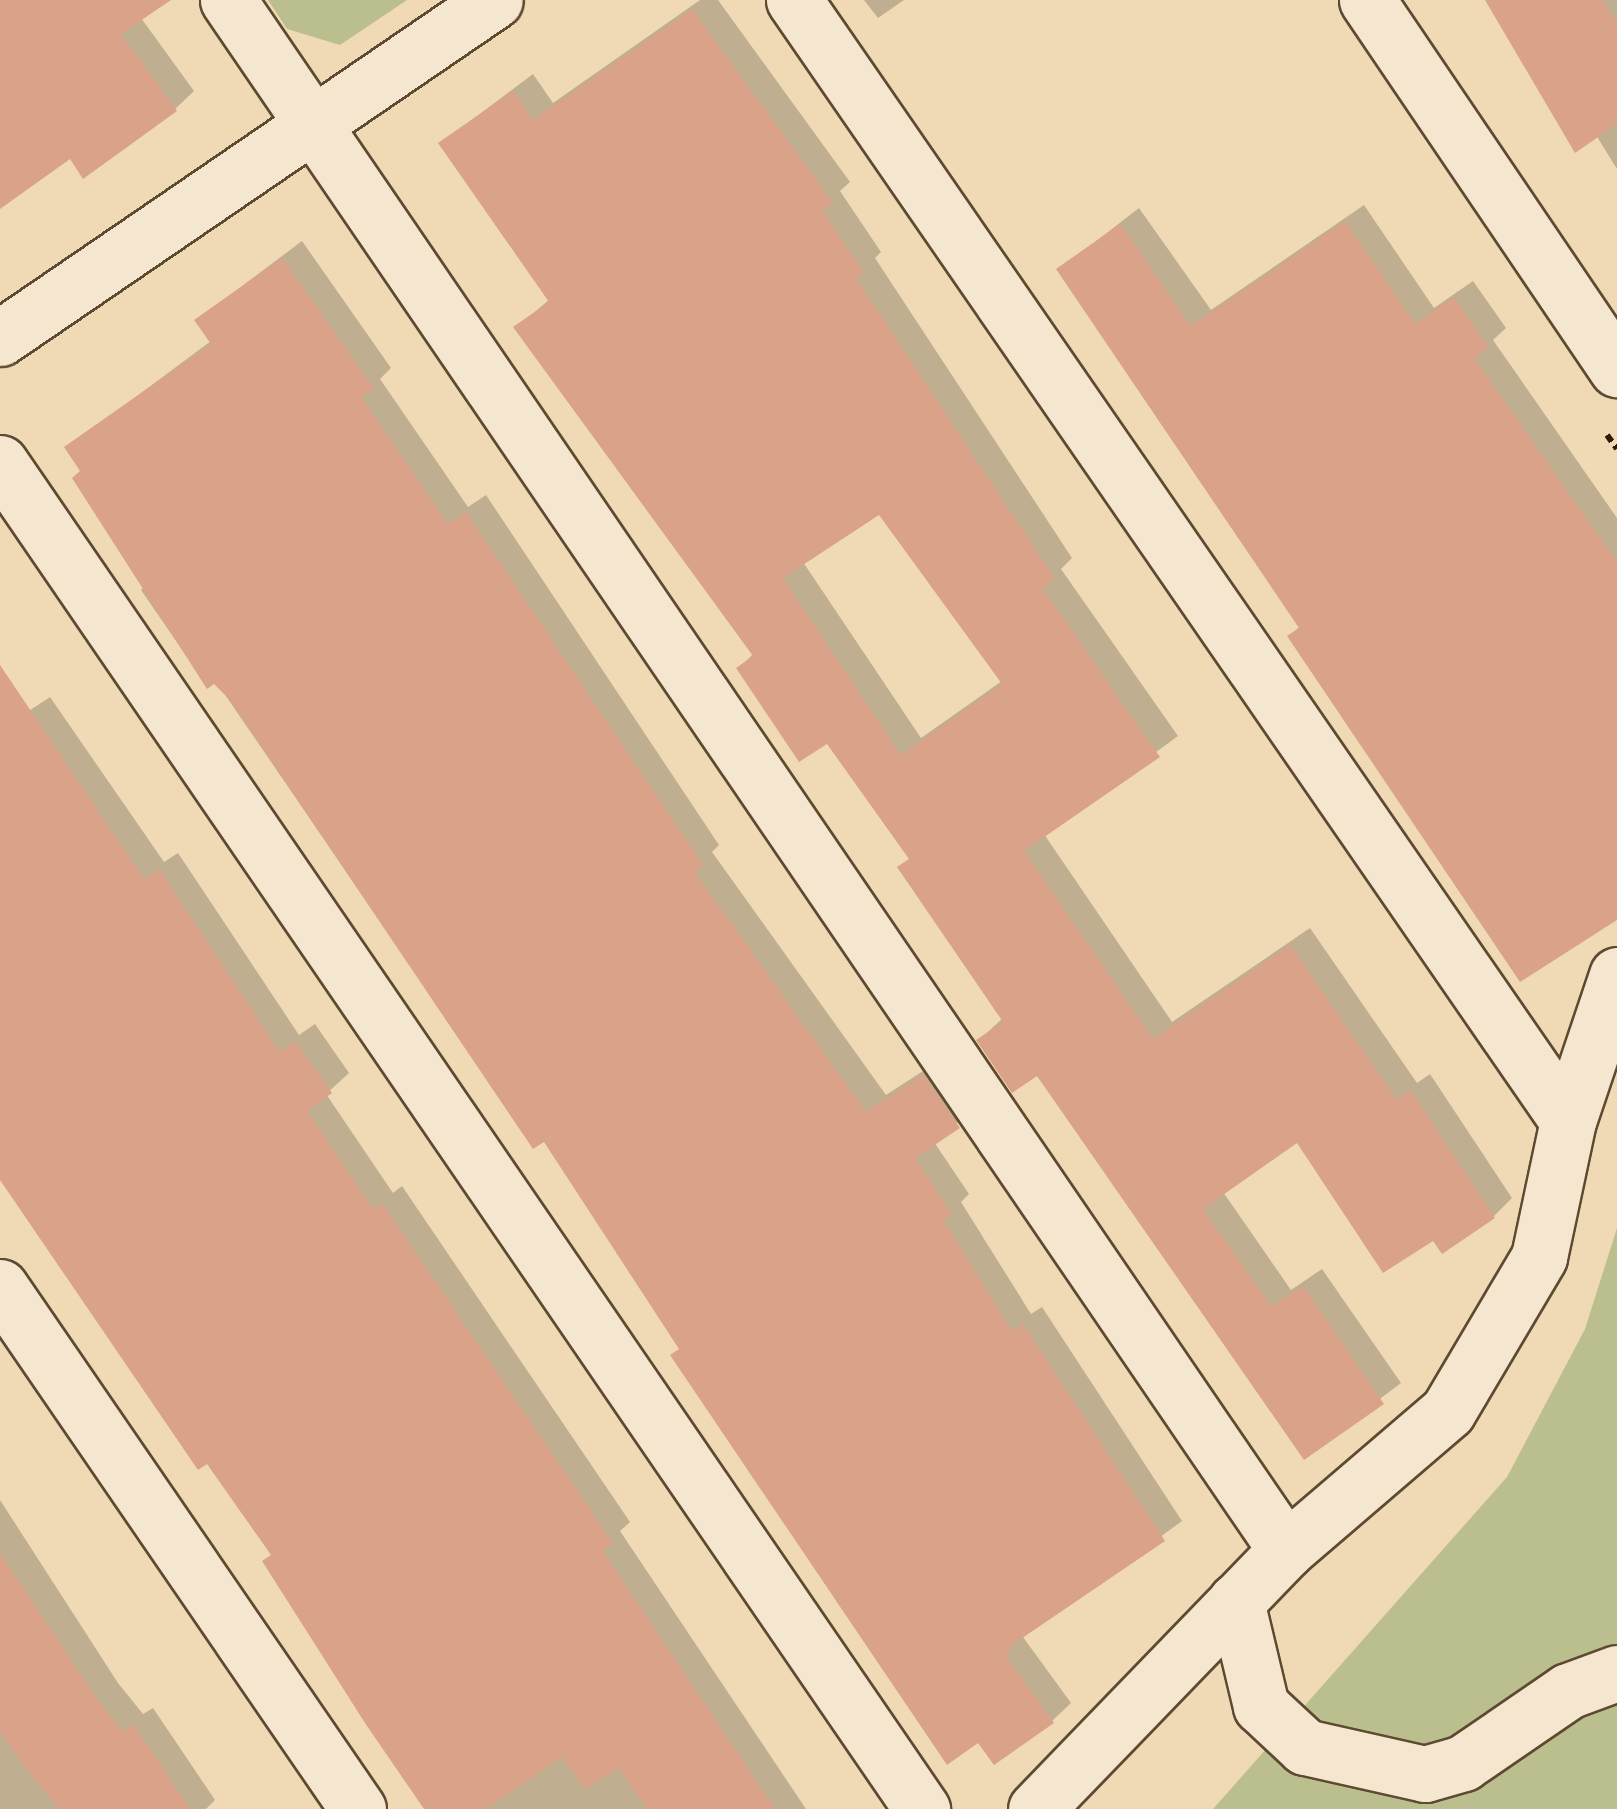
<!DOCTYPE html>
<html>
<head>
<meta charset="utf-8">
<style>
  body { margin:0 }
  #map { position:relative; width:1617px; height:1809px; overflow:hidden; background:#f0dab5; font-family:"Libre Caslon Text",serif }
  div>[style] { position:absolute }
  .green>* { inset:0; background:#bbbf8d }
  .shadow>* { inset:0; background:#0003 }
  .building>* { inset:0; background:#d9a289 }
  .path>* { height:6px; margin-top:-3px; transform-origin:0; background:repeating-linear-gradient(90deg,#2e1a05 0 8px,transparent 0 13px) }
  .roads { filter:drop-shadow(2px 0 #5e4a31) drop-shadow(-2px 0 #5e4a31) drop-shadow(0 2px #5e4a31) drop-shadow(0 -2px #5e4a31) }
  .street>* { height:55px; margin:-27.5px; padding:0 27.5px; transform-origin:27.5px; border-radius:27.5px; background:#f5e7cf }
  span { translate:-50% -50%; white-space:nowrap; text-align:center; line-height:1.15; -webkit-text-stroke:8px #f5e7cf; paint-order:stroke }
</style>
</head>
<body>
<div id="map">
  <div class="green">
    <i style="clip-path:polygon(268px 0,407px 0,340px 45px,287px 29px)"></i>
    <i style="clip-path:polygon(1617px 1228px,1617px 1809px,1213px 1809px,1507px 1477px,1585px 1329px)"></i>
  </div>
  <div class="shadow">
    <i style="clip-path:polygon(0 0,166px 0,141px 18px,194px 91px,175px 109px,71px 156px,0 206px)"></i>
    <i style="clip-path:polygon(evenodd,700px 0,718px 0,850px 182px,840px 191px,881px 252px,875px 258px,1072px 558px,1061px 569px,1178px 736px,1044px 834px,1172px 1022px,1310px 928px,1417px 1083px,1430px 1074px,1512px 1198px,1494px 1216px,1434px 1237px,1298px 1139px,1223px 1192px,1291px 1290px,1322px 1269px,1401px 1383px,1304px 1456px,1037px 1073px,979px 1040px,1003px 1018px,901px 867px,911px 857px,828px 741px,739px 668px,754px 653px,517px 327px,550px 299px,441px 143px,533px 74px,553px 103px,700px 0,880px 512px,1002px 681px,921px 738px,803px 562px,880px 512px)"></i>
    <i style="clip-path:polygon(864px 0,904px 0,878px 18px)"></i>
    <i style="clip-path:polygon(1488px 0,1617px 0,1617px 169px,1596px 135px,1576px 150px)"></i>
    <i style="clip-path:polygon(1364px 205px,1434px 308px,1473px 281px,1506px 328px,1493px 340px,1617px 518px,1617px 842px,1290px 636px,1301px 625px,1059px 270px,1139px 208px,1211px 310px)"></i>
    <i style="clip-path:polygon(302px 241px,391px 368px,380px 379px,468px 507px,486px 495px,719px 845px,712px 852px,886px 1095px,943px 1058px,977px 1107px,934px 1142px,969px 1194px,961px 1202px,1031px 1314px,1042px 1307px,1182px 1521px,1023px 1637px,1071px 1703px,1052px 1721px,681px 1347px,545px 1138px,534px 1146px,215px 680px,207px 686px,141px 590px,149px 582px,67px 448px,211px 341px,197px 320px)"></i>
    <i style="clip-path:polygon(50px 697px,164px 862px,178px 853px,299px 1035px,315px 1024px,349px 1073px,326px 1094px,393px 1193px,402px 1186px,630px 1522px,620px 1531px,806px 1809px,431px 1809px,273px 1553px,0 1171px,0 730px)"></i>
    <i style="clip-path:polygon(0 1500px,118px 1683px,143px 1714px,153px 1708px,215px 1800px,206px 1809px,0 1809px)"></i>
  </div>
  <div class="building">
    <i style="clip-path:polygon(0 0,171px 0,121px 34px,177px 111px,83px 179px,70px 159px,0 209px)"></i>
    <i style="clip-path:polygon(1485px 0,1602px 0,1617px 22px,1617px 124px,1575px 153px)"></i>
    <i style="clip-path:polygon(evenodd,692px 9px,833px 203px,822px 210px,864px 273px,856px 278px,1055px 579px,1042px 588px,1160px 757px,1024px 851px,1153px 1039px,1290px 945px,1397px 1100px,1411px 1091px,1495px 1218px,1442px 1254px,1433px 1241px,1383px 1273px,1297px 1143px,1203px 1209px,1272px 1307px,1303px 1286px,1384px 1404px,1304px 1460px,1037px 1076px,1012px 1093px,976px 1040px,1003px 1022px,897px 867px,909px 859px,827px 744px,799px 762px,736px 668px,753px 656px,513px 327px,549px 302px,438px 143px,513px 91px,533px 120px,692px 9px,879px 515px,1002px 684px,901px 755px,783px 578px,879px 515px)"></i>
    <i style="clip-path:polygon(1345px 221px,1415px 324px,1454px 297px,1489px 348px,1474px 358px,1617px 562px,1617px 920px,1520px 982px,1287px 636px,1299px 628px,1056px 269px,1120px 224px,1191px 326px)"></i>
    <i style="clip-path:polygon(282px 258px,374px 388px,361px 397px,448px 524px,466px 512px,703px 865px,694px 871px,866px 1112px,923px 1074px,960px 1128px,915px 1158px,952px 1214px,943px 1220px,1012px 1331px,1023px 1324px,1165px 1541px,1012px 1645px,1006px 1657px,1054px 1723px,994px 1765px,978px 1743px,947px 1765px,670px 1355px,679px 1349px,544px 1142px,533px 1149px,230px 700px,214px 684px,207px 689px,72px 478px,80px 471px,64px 447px,211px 344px,194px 320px)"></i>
    <i style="clip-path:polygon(0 665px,144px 879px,159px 869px,280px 1052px,295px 1041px,332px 1093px,307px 1111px,373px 1209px,382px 1203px,613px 1543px,602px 1550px,775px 1809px,647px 1809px,619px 1768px,585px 1789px,562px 1757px,486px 1809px,424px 1809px,365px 1723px,262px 1561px,271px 1555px,207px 1464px,198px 1470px,0 1180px)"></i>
    <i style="clip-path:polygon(0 1553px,99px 1702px,123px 1731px,134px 1725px,190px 1809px,60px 1809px,27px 1770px,0 1731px)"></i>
  </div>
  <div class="path">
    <i style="left:1607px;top:435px;width:17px;rotate:54deg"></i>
  </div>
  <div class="roads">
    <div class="street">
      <i style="left:228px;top:0;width:1877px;rotate:55.68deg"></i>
      <i style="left:794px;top:0;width:1362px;rotate:55.38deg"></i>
      <i style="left:1367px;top:0;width:446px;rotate:55.9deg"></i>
      <i style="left:0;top:338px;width:599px;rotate:-34.33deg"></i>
      <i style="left:0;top:463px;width:1632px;rotate:55.59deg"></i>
      <i style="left:0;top:1287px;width:633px;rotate:55.56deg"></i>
      <i style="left:1236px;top:1601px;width:108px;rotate:76.6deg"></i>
      <i style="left:1261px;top:1706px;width:60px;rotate:43deg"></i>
      <i style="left:1305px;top:1747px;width:123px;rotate:12.7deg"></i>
      <i style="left:1425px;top:1774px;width:40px;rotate:-16deg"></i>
      <i style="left:1463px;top:1763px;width:127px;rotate:-34.4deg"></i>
      <i style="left:1568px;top:1691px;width:52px;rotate:-20.2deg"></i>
      <i style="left:1036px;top:1809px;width:360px;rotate:-46deg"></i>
      <i style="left:1286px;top:1550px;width:213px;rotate:-40.6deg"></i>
      <i style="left:1448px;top:1411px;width:179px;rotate:-59.4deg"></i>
      <i style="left:1539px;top:1257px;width:139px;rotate:-78deg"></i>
      <i style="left:1568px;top:1121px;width:154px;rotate:-71.4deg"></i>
    </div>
  </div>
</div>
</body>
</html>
